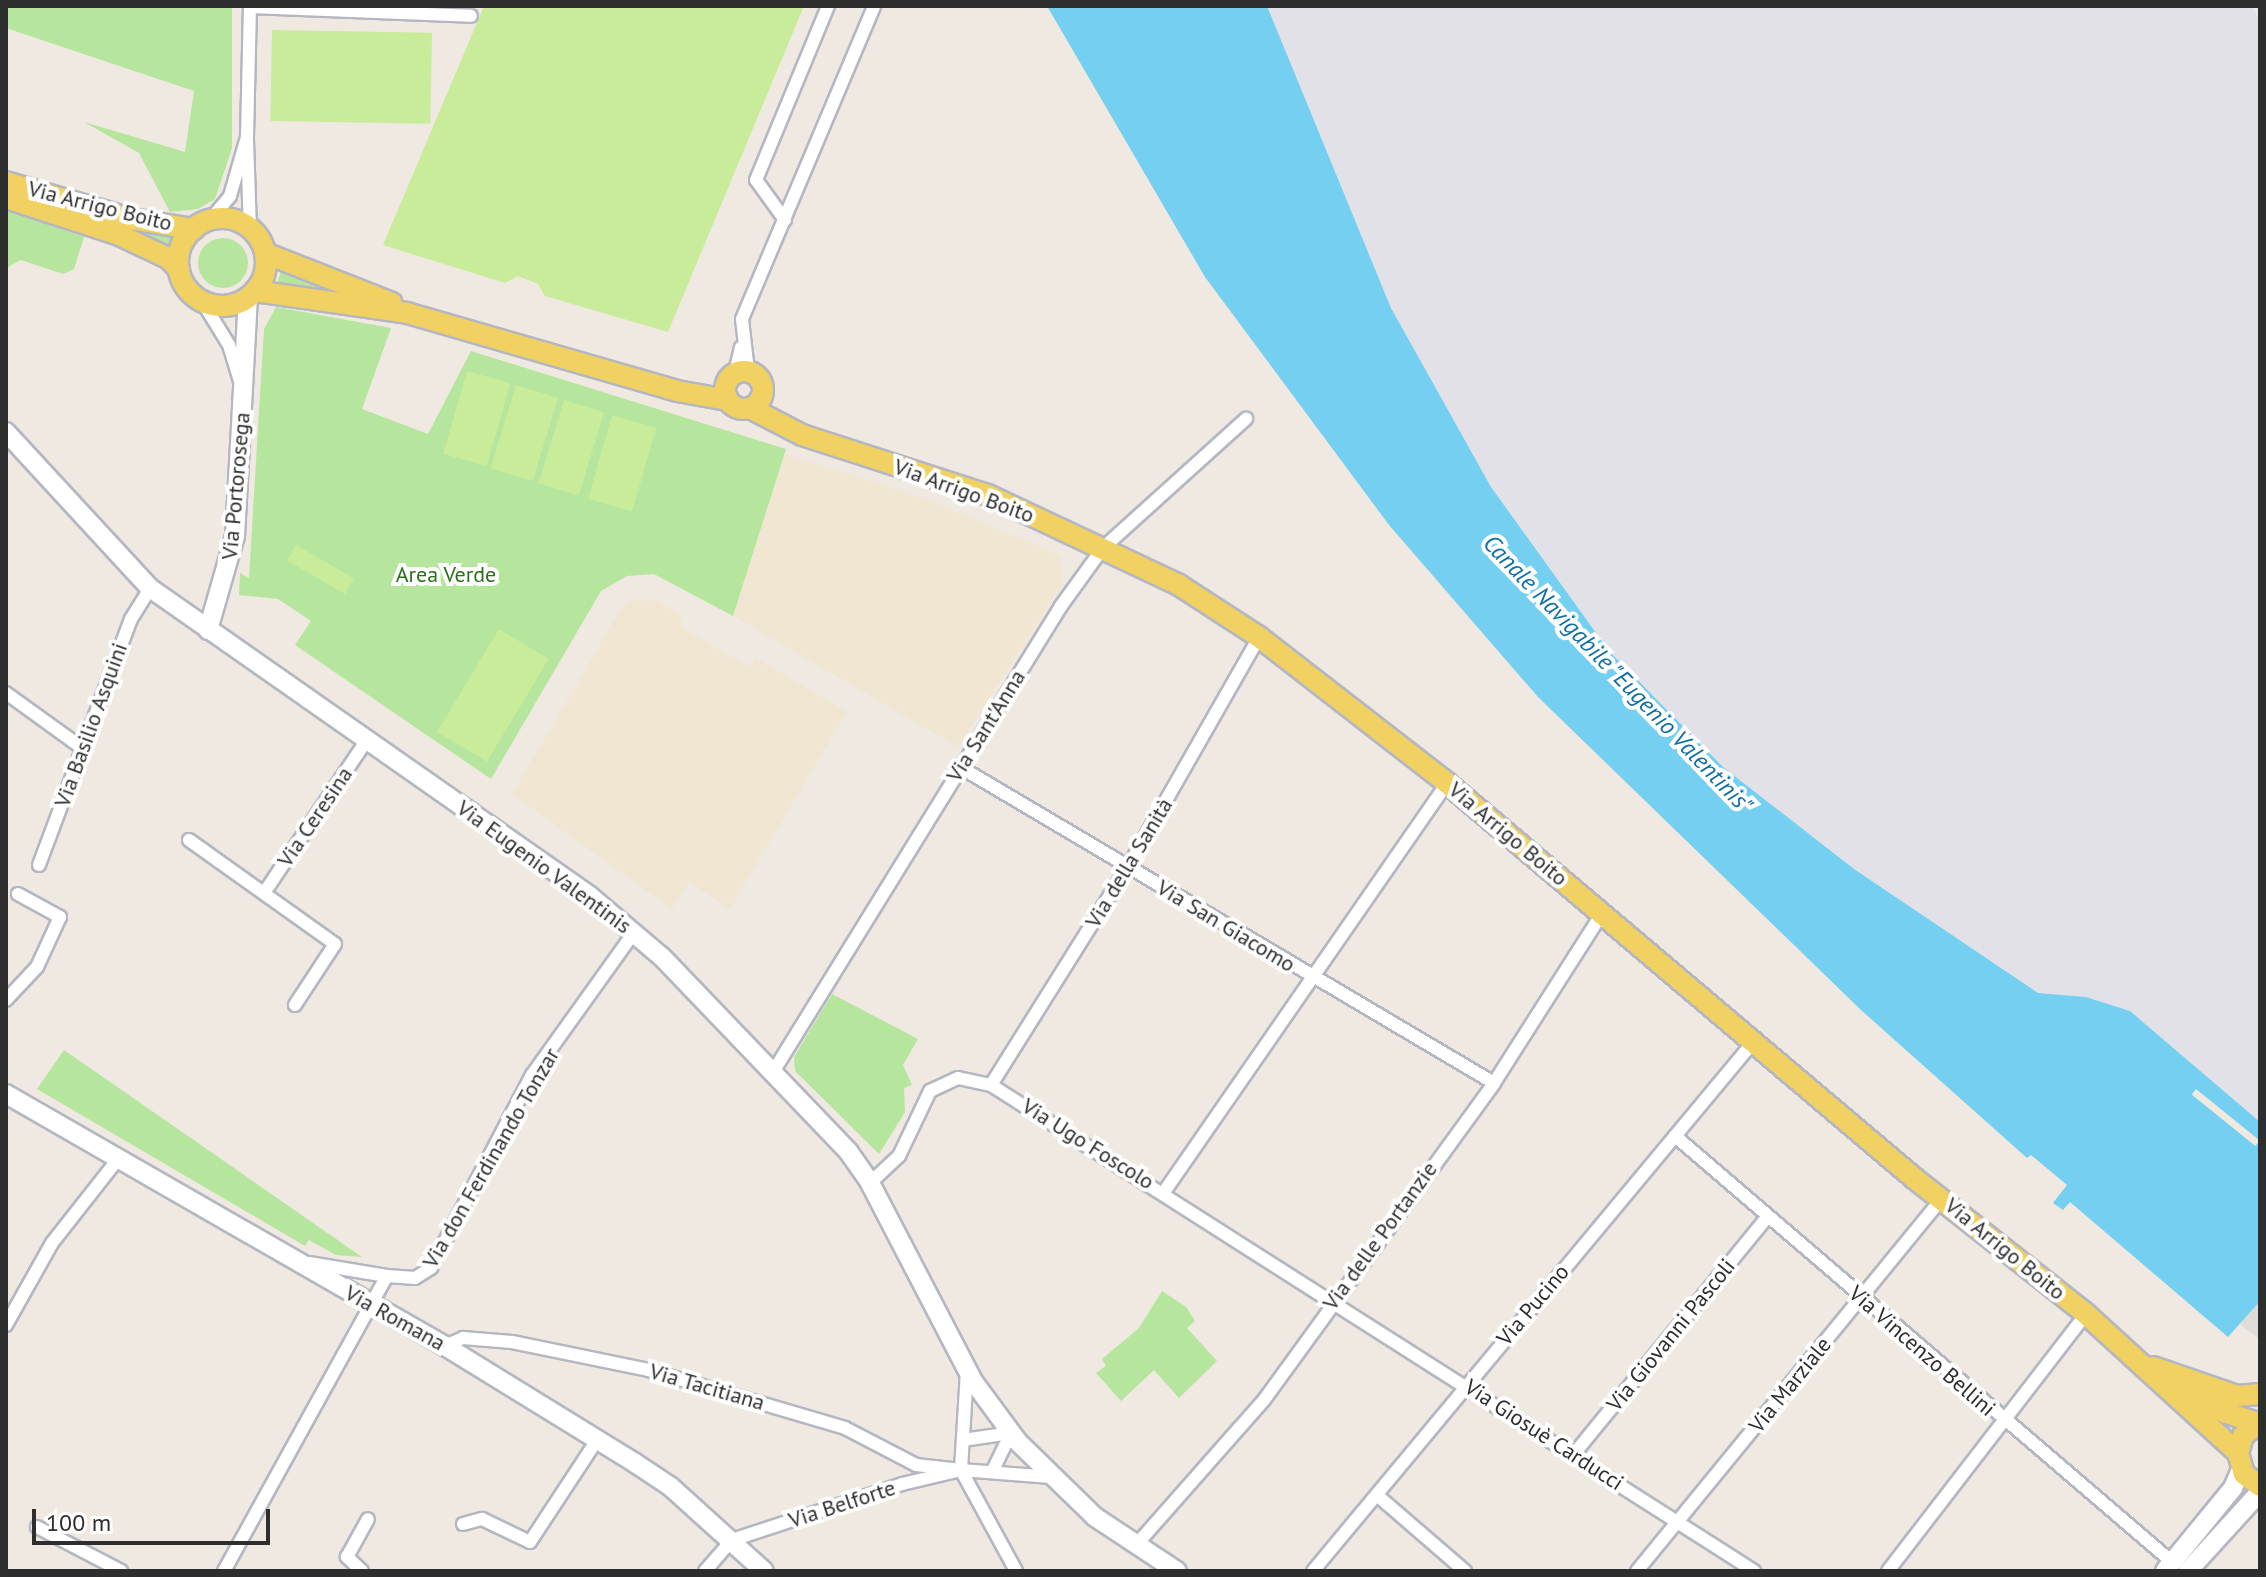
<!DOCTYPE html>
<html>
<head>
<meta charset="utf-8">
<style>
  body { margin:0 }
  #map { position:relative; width:2266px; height:1577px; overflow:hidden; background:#efe9e1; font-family:"PT Sans",sans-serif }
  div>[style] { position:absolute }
  .industrial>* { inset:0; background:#e3e1e8 }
  .education>* { inset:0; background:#f0e6d1 }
  .green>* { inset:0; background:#b6e59e }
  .round { border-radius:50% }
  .pitch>* { inset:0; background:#c9ec9a; transform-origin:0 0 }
  .plaza>* { inset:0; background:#dfdcd8 }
  .water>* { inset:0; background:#75cff0 }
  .pier>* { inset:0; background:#efe9e1; transform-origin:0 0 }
  .roads { filter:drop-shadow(2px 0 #b4b7c1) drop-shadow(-2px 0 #b4b7c1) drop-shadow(0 2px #b4b7c1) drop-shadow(0 -2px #b4b7c1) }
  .street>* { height:12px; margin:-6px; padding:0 6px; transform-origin:6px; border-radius:6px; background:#fff }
  .secondary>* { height:18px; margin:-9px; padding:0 9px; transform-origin:9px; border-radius:9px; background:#fff }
  .primary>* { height:20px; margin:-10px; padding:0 10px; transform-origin:10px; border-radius:10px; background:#f2d163 }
  .primary>.ring { margin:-10px; padding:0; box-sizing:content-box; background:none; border:20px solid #f2d163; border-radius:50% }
  span { translate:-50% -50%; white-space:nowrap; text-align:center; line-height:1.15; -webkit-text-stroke:8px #fff; paint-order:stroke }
  .street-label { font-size:22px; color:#2e2e2e }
  .park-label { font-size:22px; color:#2c6e1b }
  .water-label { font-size:24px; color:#0d6fa3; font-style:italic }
  .frame { position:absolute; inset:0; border:8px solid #2e2e2e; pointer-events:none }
  .scale { position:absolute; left:32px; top:1509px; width:238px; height:36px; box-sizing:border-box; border:4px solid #2e2e2e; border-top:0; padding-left:10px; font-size:24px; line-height:28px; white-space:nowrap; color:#2e2e2e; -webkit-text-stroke:6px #fff; paint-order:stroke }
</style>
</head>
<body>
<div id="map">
  <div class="industrial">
    <i style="clip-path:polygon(1267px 6px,2253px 6px,2260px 22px,2260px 1122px,2130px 1011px,2086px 997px,2038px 993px,1854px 869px,1723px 767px,1609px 651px,1491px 487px,1391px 308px)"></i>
  </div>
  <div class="education">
    <i style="clip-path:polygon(784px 454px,915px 495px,1060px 555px,1063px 583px,958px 747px,733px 616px)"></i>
    <i style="clip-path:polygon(634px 600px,657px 601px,679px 613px,683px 628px,749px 667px,756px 658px,847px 712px,730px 909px,689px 882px,672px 909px,512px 794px,622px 607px)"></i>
  </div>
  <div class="green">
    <i style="clip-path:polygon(6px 6px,232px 6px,232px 148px,215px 199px,198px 209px,170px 212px,139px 153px,84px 122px,185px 152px,194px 91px,6px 28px)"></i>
    <i style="clip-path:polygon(6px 210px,84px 237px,74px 269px,63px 274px,21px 260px,6px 268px)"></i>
    <i style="clip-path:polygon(133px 227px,173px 235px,168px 248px,132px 230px)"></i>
    <i class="round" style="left:198px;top:238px;width:50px;height:50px"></i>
    <i style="clip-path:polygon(281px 271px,321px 286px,321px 291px,277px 284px)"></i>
    <i style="clip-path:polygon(276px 307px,391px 328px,362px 409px,428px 434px,471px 351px,786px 449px,733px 616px,654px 574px,627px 576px,601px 591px,491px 779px,295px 645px,311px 621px,278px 599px,239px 595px,240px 573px,249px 578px,264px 329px)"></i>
    <i style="clip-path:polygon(832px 994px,918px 1039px,903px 1065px,912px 1085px,904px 1088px,905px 1112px,879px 1154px,795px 1071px,794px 1057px)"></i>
    <i style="clip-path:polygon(64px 1050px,362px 1257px,336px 1255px,309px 1240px,305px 1246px,37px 1089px)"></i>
    <i style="clip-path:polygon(1162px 1291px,1186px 1307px,1195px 1321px,1187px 1328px,1217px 1361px,1179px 1398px,1154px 1370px,1121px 1401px,1096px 1373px,1106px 1366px,1102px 1359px,1139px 1328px)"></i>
  </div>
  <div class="pitch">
    <i style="clip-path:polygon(484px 6px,804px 6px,668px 332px,545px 296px,538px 284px,518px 276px,505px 283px,383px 245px)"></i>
    <i style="left:272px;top:30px;width:160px;height:91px;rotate:1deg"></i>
    <i style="left:467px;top:371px;width:45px;height:86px;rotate:16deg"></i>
    <i style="left:516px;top:385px;width:44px;height:87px;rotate:17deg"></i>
    <i style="left:564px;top:400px;width:42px;height:87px;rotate:17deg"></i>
    <i style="left:612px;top:415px;width:46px;height:87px;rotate:16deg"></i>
    <i style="left:296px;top:545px;width:67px;height:18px;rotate:30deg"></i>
    <i style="left:499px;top:629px;width:58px;height:120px;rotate:31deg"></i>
  </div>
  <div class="plaza">
    <i style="clip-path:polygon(2260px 1300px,2260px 1339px,2239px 1324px)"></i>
  </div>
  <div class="water">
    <i style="clip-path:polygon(1047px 6px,1267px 6px,1391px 308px,1491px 487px,1609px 651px,1723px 767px,1854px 869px,2038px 993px,2086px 997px,2130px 1011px,2260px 1122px,2260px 1301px,2228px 1337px,2070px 1202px,2063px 1210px,2053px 1203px,2067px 1185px,2031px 1155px,2027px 1158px,1861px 1010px,1538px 697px,1389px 525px,1205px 277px)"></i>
  </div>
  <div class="pier">
    <i style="left:2196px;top:1089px;width:82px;height:7px;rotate:39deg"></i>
  </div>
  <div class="roads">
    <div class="street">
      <i style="left:250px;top:7px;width:221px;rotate:2.3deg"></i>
      <i style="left:247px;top:140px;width:89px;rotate:88.1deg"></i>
      <i style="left:210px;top:220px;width:31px;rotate:-50deg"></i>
      <i style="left:230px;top:196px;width:61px;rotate:-73.9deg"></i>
      <i style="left:247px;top:137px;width:131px;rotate:-88.7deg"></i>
      <i style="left:785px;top:220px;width:49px;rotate:-125.9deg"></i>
      <i style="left:756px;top:180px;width:188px;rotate:-67.5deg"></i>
      <i style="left:202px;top:301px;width:52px;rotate:58.5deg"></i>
      <i style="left:229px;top:345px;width:37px;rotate:73deg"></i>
      <i style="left:748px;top:371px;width:52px;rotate:-96.6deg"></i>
      <i style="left:742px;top:319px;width:340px;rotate:-67.1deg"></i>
      <i style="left:735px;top:373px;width:26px;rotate:-77deg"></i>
      <i style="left:6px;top:693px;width:92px;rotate:35.8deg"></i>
      <i style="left:960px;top:767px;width:620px;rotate:30.62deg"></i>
      <i style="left:189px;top:840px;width:179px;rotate:35.5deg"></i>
      <i style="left:335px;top:944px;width:73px;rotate:123.3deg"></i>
      <i style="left:39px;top:865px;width:263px;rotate:-69.5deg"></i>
      <i style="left:131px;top:619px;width:36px;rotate:-58deg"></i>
      <i style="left:264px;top:893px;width:183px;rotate:-56.1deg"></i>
      <i style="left:6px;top:1000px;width:45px;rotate:-46.8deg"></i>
      <i style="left:37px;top:967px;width:55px;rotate:-65.3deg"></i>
      <i style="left:60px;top:917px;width:48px;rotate:-151.3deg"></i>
      <i style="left:773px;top:1072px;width:548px;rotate:-58.28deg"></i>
      <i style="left:1061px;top:606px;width:72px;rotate:-54.1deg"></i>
      <i style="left:1103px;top:548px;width:193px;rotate:-42.1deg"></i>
      <i style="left:991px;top:1085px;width:257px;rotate:-57.9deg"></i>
      <i style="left:1128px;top:867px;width:265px;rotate:-60.3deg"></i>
      <i style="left:1675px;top:1136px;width:655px;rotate:40.6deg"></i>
      <i style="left:870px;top:1183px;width:40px;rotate:-43deg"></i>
      <i style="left:899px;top:1156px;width:72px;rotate:-64.5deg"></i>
      <i style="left:930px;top:1091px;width:31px;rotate:-25deg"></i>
      <i style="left:958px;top:1078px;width:34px;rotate:12deg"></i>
      <i style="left:991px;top:1085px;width:905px;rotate:32.5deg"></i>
      <i style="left:1164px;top:1192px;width:497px;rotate:-55.3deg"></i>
      <i style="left:309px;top:1263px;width:79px;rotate:9.5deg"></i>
      <i style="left:6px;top:1325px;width:94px;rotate:-60.7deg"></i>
      <i style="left:52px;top:1243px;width:107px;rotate:-51.8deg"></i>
      <i style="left:445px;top:1346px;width:20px;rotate:-24deg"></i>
      <i style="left:463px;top:1338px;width:49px;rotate:4.7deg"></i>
      <i style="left:512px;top:1342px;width:139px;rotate:11.6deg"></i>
      <i style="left:648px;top:1370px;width:205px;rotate:16.4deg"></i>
      <i style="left:845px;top:1428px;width:80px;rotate:27.5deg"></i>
      <i style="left:916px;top:1465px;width:45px;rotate:6.3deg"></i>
      <i style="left:967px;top:1371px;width:99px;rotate:93.5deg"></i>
      <i style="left:961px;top:1470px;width:115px;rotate:61.4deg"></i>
      <i style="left:963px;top:1440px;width:49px;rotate:-8.3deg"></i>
      <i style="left:1574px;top:1454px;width:307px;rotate:-50.8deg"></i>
      <i style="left:993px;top:1470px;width:41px;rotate:-64.1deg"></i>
      <i style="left:1378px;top:1496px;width:115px;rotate:40.8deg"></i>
      <i style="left:463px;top:1524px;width:20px;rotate:-15deg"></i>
      <i style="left:482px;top:1519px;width:53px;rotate:25.6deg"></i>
      <i style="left:530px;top:1542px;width:122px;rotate:-56.7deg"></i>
      <i style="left:37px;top:1527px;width:95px;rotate:27.6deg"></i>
      <i style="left:1137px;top:1544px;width:192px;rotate:-48.6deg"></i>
      <i style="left:1264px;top:1400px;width:392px;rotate:-54deg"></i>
      <i style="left:1494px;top:1083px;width:203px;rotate:-57.5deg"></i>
      <i style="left:224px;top:1571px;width:337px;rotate:-61.1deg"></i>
      <i style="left:387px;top:1276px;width:28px;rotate:4deg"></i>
      <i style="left:415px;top:1278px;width:19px;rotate:-32deg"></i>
      <i style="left:431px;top:1268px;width:218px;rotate:-62.4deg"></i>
      <i style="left:532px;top:1075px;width:177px;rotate:-54.4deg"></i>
      <i style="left:362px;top:1571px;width:21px;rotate:-137deg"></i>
      <i style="left:347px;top:1557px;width:43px;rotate:-61.1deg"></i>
      <i style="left:705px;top:1571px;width:41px;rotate:-48.9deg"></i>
      <i style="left:732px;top:1540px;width:179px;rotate:-18.2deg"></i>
      <i style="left:902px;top:1484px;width:61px;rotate:-13.3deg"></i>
      <i style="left:961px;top:1470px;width:90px;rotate:4.4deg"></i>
      <i style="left:1313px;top:1571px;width:691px;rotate:-50.23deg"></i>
      <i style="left:1637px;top:1571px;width:481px;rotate:-50.7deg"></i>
      <i style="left:1888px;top:1571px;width:324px;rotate:-52.4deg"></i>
    </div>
    <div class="secondary">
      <i style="left:6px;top:432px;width:212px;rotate:47.3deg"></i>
      <i style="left:150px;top:588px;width:537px;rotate:34.99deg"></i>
      <i style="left:590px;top:896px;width:94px;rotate:40.3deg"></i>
      <i style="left:662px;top:957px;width:269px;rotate:46.2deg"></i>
      <i style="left:848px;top:1151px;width:39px;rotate:55deg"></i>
      <i style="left:870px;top:1183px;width:223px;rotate:62.5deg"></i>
      <i style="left:973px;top:1381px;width:76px;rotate:53.6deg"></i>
      <i style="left:1018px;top:1442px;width:107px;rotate:44.2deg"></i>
      <i style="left:1095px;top:1517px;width:98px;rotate:33.4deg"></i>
      <i style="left:208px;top:630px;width:98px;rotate:-74deg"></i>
      <i style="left:235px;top:536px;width:238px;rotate:-86.9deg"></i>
      <i style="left:6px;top:1094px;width:506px;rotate:29.86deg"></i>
      <i style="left:445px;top:1346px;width:223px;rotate:31.6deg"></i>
      <i style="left:635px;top:1463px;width:43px;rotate:33.7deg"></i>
      <i style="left:671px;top:1487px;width:125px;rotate:42.1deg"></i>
      <i style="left:2165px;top:1571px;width:107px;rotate:-50.7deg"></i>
      <i style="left:2233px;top:1488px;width:21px;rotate:-67deg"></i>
      <i style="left:2188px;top:1571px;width:107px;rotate:-47.7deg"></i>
    </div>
    <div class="primary">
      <i style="left:6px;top:182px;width:130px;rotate:16.5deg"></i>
      <i style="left:131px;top:219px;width:64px;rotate:9deg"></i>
      <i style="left:6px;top:198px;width:117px;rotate:18deg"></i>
      <i style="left:117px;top:234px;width:56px;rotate:25.2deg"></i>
      <i style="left:168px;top:258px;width:16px;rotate:45deg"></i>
      <i class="ring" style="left:178px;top:218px;width:68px;height:68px"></i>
      <i style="left:265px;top:253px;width:136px;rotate:21.5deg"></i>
      <i style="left:255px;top:291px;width:154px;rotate:8.2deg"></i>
      <i style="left:407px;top:313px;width:281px;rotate:16.1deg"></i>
      <i style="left:677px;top:391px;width:52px;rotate:10deg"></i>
      <i class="ring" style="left:725px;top:371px;width:18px;height:18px"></i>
      <i style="left:750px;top:408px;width:59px;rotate:27.4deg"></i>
      <i style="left:802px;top:435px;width:195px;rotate:17.9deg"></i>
      <i style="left:988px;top:495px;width:211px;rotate:25.2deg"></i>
      <i style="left:1179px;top:585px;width:95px;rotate:33deg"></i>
      <i style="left:1259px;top:637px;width:238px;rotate:37.8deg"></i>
      <i style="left:1447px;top:783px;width:612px;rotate:40.23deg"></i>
      <i style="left:1914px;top:1178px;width:219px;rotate:38.3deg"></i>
      <i style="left:2086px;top:1314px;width:206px;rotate:42.4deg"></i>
      <i style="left:2153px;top:1367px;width:89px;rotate:19deg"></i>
      <i style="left:2237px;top:1396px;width:23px;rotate:-5deg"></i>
      <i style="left:2177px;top:1387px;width:55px;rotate:28deg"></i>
      <i style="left:2226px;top:1413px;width:34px;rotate:17deg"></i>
      <i style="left:2260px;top:1422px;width:22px;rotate:141deg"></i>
      <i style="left:2243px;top:1436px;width:18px;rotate:106deg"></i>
      <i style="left:2238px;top:1453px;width:22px;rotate:74deg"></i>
      <i style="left:2244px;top:1474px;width:20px;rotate:37deg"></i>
    </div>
  </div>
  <div class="street-label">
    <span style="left:100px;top:206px;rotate:14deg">Via Arrigo Boito</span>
    <span style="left:236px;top:486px;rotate:-85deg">Via Portorosega</span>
    <span style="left:964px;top:491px;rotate:20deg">Via Arrigo Boito</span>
    <span style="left:91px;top:725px;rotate:-70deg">Via Basilio Asquini</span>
    <span style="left:986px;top:726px;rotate:-58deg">Via Sant'Anna</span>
    <span style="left:315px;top:817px;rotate:-56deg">Via Ceresina</span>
    <span style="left:1508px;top:834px;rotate:40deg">Via Arrigo Boito</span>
    <span style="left:1129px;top:863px;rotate:-59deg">Via della Sanità</span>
    <span style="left:544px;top:867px;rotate:36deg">Via Eugenio Valentinis</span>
    <span style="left:1226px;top:926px;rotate:31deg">Via San Giacomo</span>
    <span style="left:1088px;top:1144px;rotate:32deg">Via Ugo Foscolo</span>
    <span style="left:491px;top:1158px;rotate:-60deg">Via don Ferdinando Tonzar</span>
    <span style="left:1380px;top:1236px;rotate:-54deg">Via delle Portanzie</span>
    <span style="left:2005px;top:1249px;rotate:39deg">Via Arrigo Boito</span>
    <span style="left:1533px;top:1305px;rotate:-50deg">Via Pucino</span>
    <span style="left:395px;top:1318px;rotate:29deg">Via Romana</span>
    <span style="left:1671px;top:1335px;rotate:-51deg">Via Giovanni Pascoli</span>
    <span style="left:1922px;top:1351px;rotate:41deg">Via Vincenzo Bellini</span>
    <span style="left:1790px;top:1385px;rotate:-51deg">Via Marziale</span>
    <span style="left:707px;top:1387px;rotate:16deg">Via Tacitiana</span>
    <span style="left:1544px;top:1435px;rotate:33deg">Via Giosuè Carducci</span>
    <span style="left:842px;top:1504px;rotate:-18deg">Via Belforte</span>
  </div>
  <div class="park-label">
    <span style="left:446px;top:575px">Area Verde</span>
  </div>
  <div class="water-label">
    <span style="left:1618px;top:674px;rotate:46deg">Canale Navigabile "Eugenio Valentinis"</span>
  </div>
  <div class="frame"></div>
  <div class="scale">100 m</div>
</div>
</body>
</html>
